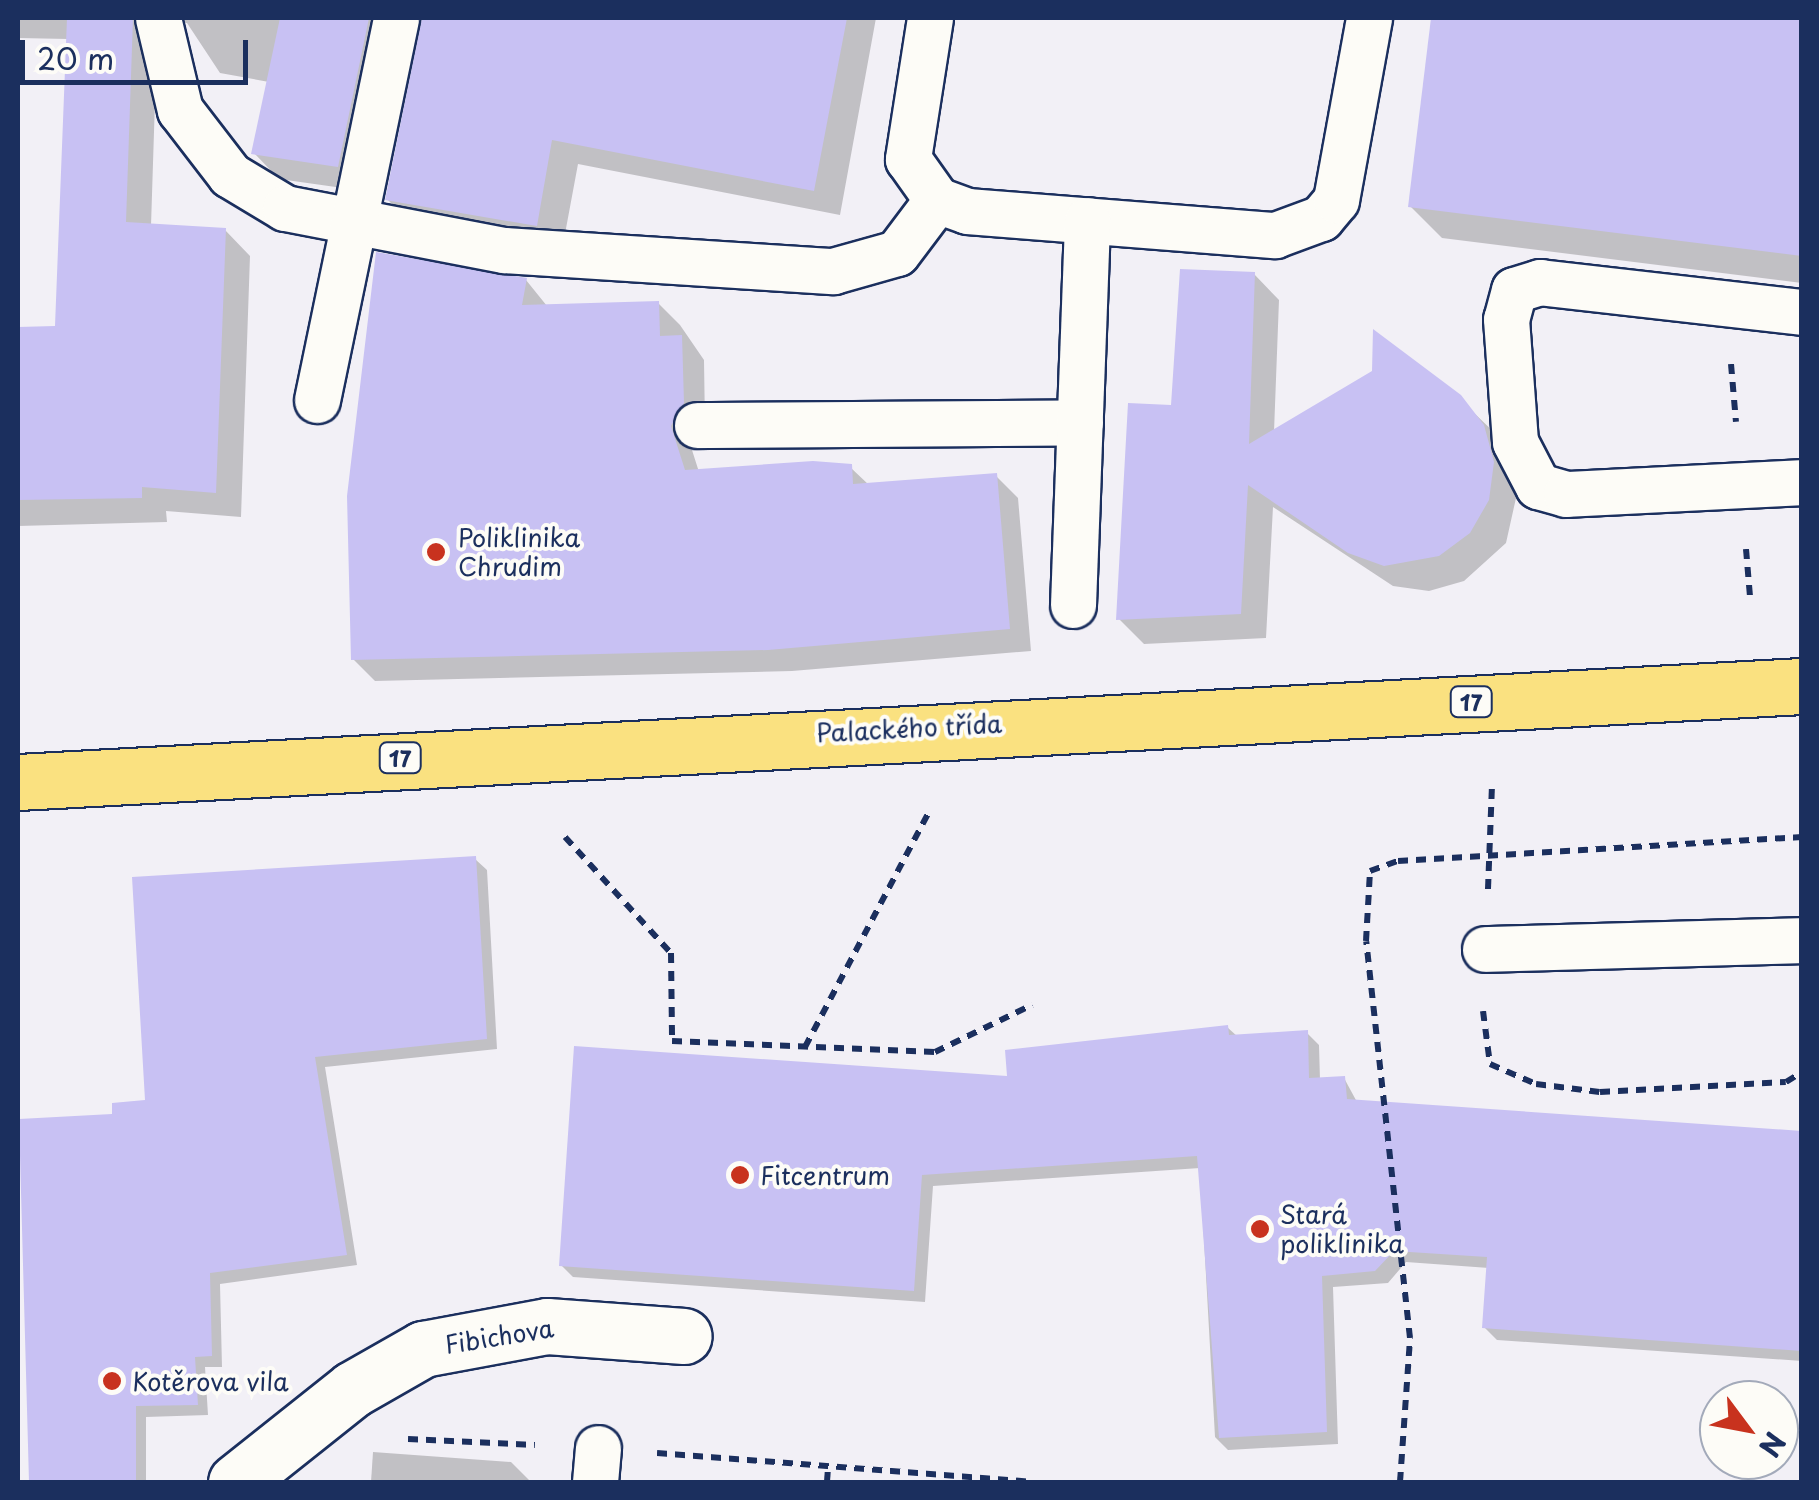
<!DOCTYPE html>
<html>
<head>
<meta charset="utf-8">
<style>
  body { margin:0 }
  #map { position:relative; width:1819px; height:1500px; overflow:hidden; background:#f2f0f6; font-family:"Playpen Sans",sans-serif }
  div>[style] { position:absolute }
  .shadow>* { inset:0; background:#0003 }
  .building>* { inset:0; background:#c8c1f3 }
  .path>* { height:6px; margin-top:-3px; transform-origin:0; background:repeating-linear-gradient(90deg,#1b2f5e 0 10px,transparent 0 18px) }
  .roads { filter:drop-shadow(2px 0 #1b2f5e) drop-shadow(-2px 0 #1b2f5e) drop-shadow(0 2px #1b2f5e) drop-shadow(0 -2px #1b2f5e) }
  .service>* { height:45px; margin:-22.5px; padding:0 22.5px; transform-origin:22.5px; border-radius:22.5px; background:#fdfcf7 }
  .minor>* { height:55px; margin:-27.5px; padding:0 27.5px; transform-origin:27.5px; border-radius:27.5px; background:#fdfcf7 }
  .primary>* { height:55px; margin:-27.5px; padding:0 27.5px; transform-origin:27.5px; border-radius:27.5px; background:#fae180 }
  .dots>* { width:28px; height:28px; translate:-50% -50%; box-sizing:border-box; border:5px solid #fdfcf7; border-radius:50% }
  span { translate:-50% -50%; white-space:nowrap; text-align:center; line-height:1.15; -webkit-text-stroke:8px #fdfcf7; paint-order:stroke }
  .shield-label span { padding:2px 8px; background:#fdfcf7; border:2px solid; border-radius:8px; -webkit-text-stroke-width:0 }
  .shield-label { font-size:22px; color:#1b2f5e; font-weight:700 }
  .poi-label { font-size:25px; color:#1b2f5e }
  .left { translate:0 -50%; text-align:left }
  .street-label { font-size:25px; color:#1b2f5e }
  .frame { position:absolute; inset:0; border:20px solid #1b2f5e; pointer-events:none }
  .north { position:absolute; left:1699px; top:1380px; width:100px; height:100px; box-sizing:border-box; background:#fdfcf7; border:2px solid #a3aaba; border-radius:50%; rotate:122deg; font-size:28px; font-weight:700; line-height:40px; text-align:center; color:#1b2f5e }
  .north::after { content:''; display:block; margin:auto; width:35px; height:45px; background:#c8321e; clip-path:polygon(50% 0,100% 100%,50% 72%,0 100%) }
  .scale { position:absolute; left:20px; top:40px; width:228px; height:45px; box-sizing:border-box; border:5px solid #1b2f5e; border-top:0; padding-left:12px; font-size:30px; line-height:35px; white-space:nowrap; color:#1b2f5e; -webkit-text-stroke:8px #fdfcf7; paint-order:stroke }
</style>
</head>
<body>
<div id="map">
  <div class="shadow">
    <i style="clip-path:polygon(18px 18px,876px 18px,840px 215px,578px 164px,562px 250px,413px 225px,388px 200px,423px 20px,413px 18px,364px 191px,279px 179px,254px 153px,269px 82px,220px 73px,187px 23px,166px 23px,157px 38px,151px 226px,225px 230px,250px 256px,241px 517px,166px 511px,167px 522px,18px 526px,18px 330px,57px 329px,68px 39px,18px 38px)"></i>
    <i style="clip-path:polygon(1434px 18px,1802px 18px,1802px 283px,1442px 238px,1410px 206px)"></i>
    <i style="clip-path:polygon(1254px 274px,1279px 300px,1274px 432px,1472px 411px,1499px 437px,1518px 489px,1506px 543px,1464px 581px,1429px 591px,1393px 586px,1273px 507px,1266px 638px,1144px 644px,1119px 619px,1174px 408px)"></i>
    <i style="clip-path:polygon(526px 280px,547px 306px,658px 303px,680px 325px,704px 360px,705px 426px,692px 450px,699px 472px,850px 467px,869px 485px,996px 476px,1018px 498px,1031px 651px,792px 671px,375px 681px,353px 659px)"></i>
    <i style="clip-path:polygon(475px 859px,487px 870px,497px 1049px,325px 1067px,357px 1265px,220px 1284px,222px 1367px,205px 1367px,208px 1415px,146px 1417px,146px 1482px,32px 1482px,22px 1121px,115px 1116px,147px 1102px)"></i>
    <i style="clip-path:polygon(1227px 1027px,1238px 1037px,1307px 1033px,1319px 1045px,1320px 1080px,1344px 1078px,1357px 1102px,1802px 1133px,1802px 1361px,1497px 1340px,1484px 1327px,1489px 1268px,1406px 1262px,1388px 1283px,1333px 1287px,1338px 1444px,1228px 1450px,1215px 1437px,1200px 1168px,933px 1186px,925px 1302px,573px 1277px,561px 1265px,1010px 1079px)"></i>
    <i style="clip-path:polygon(373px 1452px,511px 1462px,531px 1482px,371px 1482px)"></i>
    <i style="clip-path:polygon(675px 1480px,712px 1482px,674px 1482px)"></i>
  </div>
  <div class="building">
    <i style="clip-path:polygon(67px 18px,133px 18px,126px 222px,226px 228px,216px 493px,142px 487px,142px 498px,18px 500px,18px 327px,55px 326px)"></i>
    <i style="clip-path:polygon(280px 18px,369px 18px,338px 167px,251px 154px)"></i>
    <i style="clip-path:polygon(422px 18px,847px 18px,814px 191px,552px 140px,537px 226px,385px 200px)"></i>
    <i style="clip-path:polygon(1431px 18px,1802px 18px,1802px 256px,1408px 207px)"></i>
    <i style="clip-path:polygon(376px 252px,527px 278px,522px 305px,659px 301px,660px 336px,682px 335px,684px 403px,671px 426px,685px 470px,813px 461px,852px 464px,853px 484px,997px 473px,1010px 629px,768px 650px,351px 660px,347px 496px)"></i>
    <i style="clip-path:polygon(1180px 269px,1255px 272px,1249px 444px,1372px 371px,1373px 329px,1461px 395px,1484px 425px,1494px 462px,1489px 500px,1470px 533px,1439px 556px,1384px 566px,1348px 553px,1248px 485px,1241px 614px,1116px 620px,1128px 403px,1171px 405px)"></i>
    <i style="clip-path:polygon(476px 856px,487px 1039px,315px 1057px,347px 1255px,210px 1273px,212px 1356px,195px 1357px,198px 1405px,136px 1406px,136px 1482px,29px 1482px,19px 1119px,112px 1114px,112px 1103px,145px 1100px,132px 877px)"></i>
    <i style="clip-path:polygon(1228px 1025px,1229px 1035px,1308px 1030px,1309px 1078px,1345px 1076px,1347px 1099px,1802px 1131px,1802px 1351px,1482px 1328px,1487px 1257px,1394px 1251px,1375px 1271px,1322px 1276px,1327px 1432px,1219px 1438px,1197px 1156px,922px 1175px,914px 1291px,559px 1266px,574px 1046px,1007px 1076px,1005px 1050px)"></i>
  </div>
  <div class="path">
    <i style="left:1731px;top:364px;width:58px;rotate:85.1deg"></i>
    <i style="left:1746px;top:549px;width:48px;rotate:85.2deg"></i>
    <i style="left:565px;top:837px;width:157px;rotate:47.6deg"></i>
    <i style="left:671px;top:953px;width:88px;rotate:89.3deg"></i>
    <i style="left:672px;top:1041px;width:263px;rotate:2.4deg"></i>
    <i style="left:935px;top:1052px;width:108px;rotate:-25.9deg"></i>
    <i style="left:1488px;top:889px;width:106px;rotate:-87.8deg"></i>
    <i style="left:1483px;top:1011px;width:53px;rotate:82.5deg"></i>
    <i style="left:1490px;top:1064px;width:50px;rotate:23.5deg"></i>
    <i style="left:1536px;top:1084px;width:64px;rotate:7.1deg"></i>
    <i style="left:1600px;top:1092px;width:186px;rotate:-3.1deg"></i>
    <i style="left:1786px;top:1082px;width:19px;rotate:-32deg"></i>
    <i style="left:805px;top:1047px;width:263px;rotate:-62.2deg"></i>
    <i style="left:408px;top:1439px;width:127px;rotate:2.7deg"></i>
    <i style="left:657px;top:1453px;width:374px;rotate:4.4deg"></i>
    <i style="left:827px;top:1482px;width:16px;rotate:-86deg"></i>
    <i style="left:1400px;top:1482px;width:144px;rotate:-86deg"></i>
    <i style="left:1410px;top:1338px;width:399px;rotate:-96.3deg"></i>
    <i style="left:1366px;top:941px;width:70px;rotate:-86.7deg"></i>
    <i style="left:1370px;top:871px;width:30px;rotate:-20deg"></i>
    <i style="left:1398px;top:861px;width:405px;rotate:-3.4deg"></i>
  </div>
  <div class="roads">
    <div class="service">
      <i style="left:158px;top:18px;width:95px;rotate:76.6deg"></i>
      <i style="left:180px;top:110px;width:82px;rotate:52.4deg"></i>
      <i style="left:230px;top:175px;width:64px;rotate:31deg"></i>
      <i style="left:285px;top:208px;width:223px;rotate:10.9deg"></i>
      <i style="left:504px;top:250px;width:330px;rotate:3.7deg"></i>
      <i style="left:833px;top:271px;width:66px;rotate:-15.7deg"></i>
      <i style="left:897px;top:253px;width:66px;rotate:-53deg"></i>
      <i style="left:930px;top:18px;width:143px;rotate:98.9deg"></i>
      <i style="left:908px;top:159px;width:50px;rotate:54.7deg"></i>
      <i style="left:937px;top:200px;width:32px;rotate:20deg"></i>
      <i style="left:967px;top:211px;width:309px;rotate:4.5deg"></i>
      <i style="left:1275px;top:235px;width:49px;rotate:-20.3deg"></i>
      <i style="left:1321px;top:218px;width:23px;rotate:-50deg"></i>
      <i style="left:1336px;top:200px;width:185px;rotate:-79.7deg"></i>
      <i style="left:1802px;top:312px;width:264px;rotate:-173.5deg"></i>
      <i style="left:1540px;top:282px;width:27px;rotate:163deg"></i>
      <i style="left:1514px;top:290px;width:30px;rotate:105deg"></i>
      <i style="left:1506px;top:319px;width:123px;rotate:85.8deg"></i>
      <i style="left:1515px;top:442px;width:50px;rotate:62.4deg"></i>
      <i style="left:1538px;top:486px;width:29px;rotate:16deg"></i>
      <i style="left:1566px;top:494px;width:236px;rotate:-2.9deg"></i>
      <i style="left:317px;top:400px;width:390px;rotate:-78.3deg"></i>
      <i style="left:697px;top:425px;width:383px;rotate:-0.4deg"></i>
      <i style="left:1073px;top:605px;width:385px;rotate:-87.9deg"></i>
      <i style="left:1485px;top:949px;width:317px;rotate:-1.6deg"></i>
      <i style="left:595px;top:1482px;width:34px;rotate:-85deg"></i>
    </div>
    <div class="minor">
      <i style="left:236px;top:1482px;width:149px;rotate:-38.5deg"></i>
      <i style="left:353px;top:1389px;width:81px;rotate:-29.7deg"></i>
      <i style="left:423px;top:1349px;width:126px;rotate:-10.5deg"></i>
      <i style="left:547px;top:1326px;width:137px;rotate:4.2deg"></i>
    </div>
    <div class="primary">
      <i style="left:18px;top:782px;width:1787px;rotate:-3.08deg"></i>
    </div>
  </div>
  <div class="dots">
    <i style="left:436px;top:552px;background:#c8321e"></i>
    <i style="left:740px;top:1175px;background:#c8321e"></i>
    <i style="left:1260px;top:1229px;background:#c8321e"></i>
    <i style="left:112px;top:1381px;background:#c8321e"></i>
  </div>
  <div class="shield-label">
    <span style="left:1471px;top:702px">17</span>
    <span style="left:400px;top:758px">17</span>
  </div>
  <div class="poi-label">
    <span class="left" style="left:458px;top:552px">Poliklinika<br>Chrudim</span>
    <span class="left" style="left:760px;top:1175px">Fitcentrum</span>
    <span class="left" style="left:1280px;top:1229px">Stará<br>poliklinika</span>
    <span class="left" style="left:132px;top:1381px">Kotěrova vila</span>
  </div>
  <div class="street-label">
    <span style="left:909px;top:728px;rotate:-3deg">Palackého třída</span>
    <span style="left:499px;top:1336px;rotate:-9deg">Fibichova</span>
  </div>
  <div class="frame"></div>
  <div class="north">N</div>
  <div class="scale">20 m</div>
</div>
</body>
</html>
